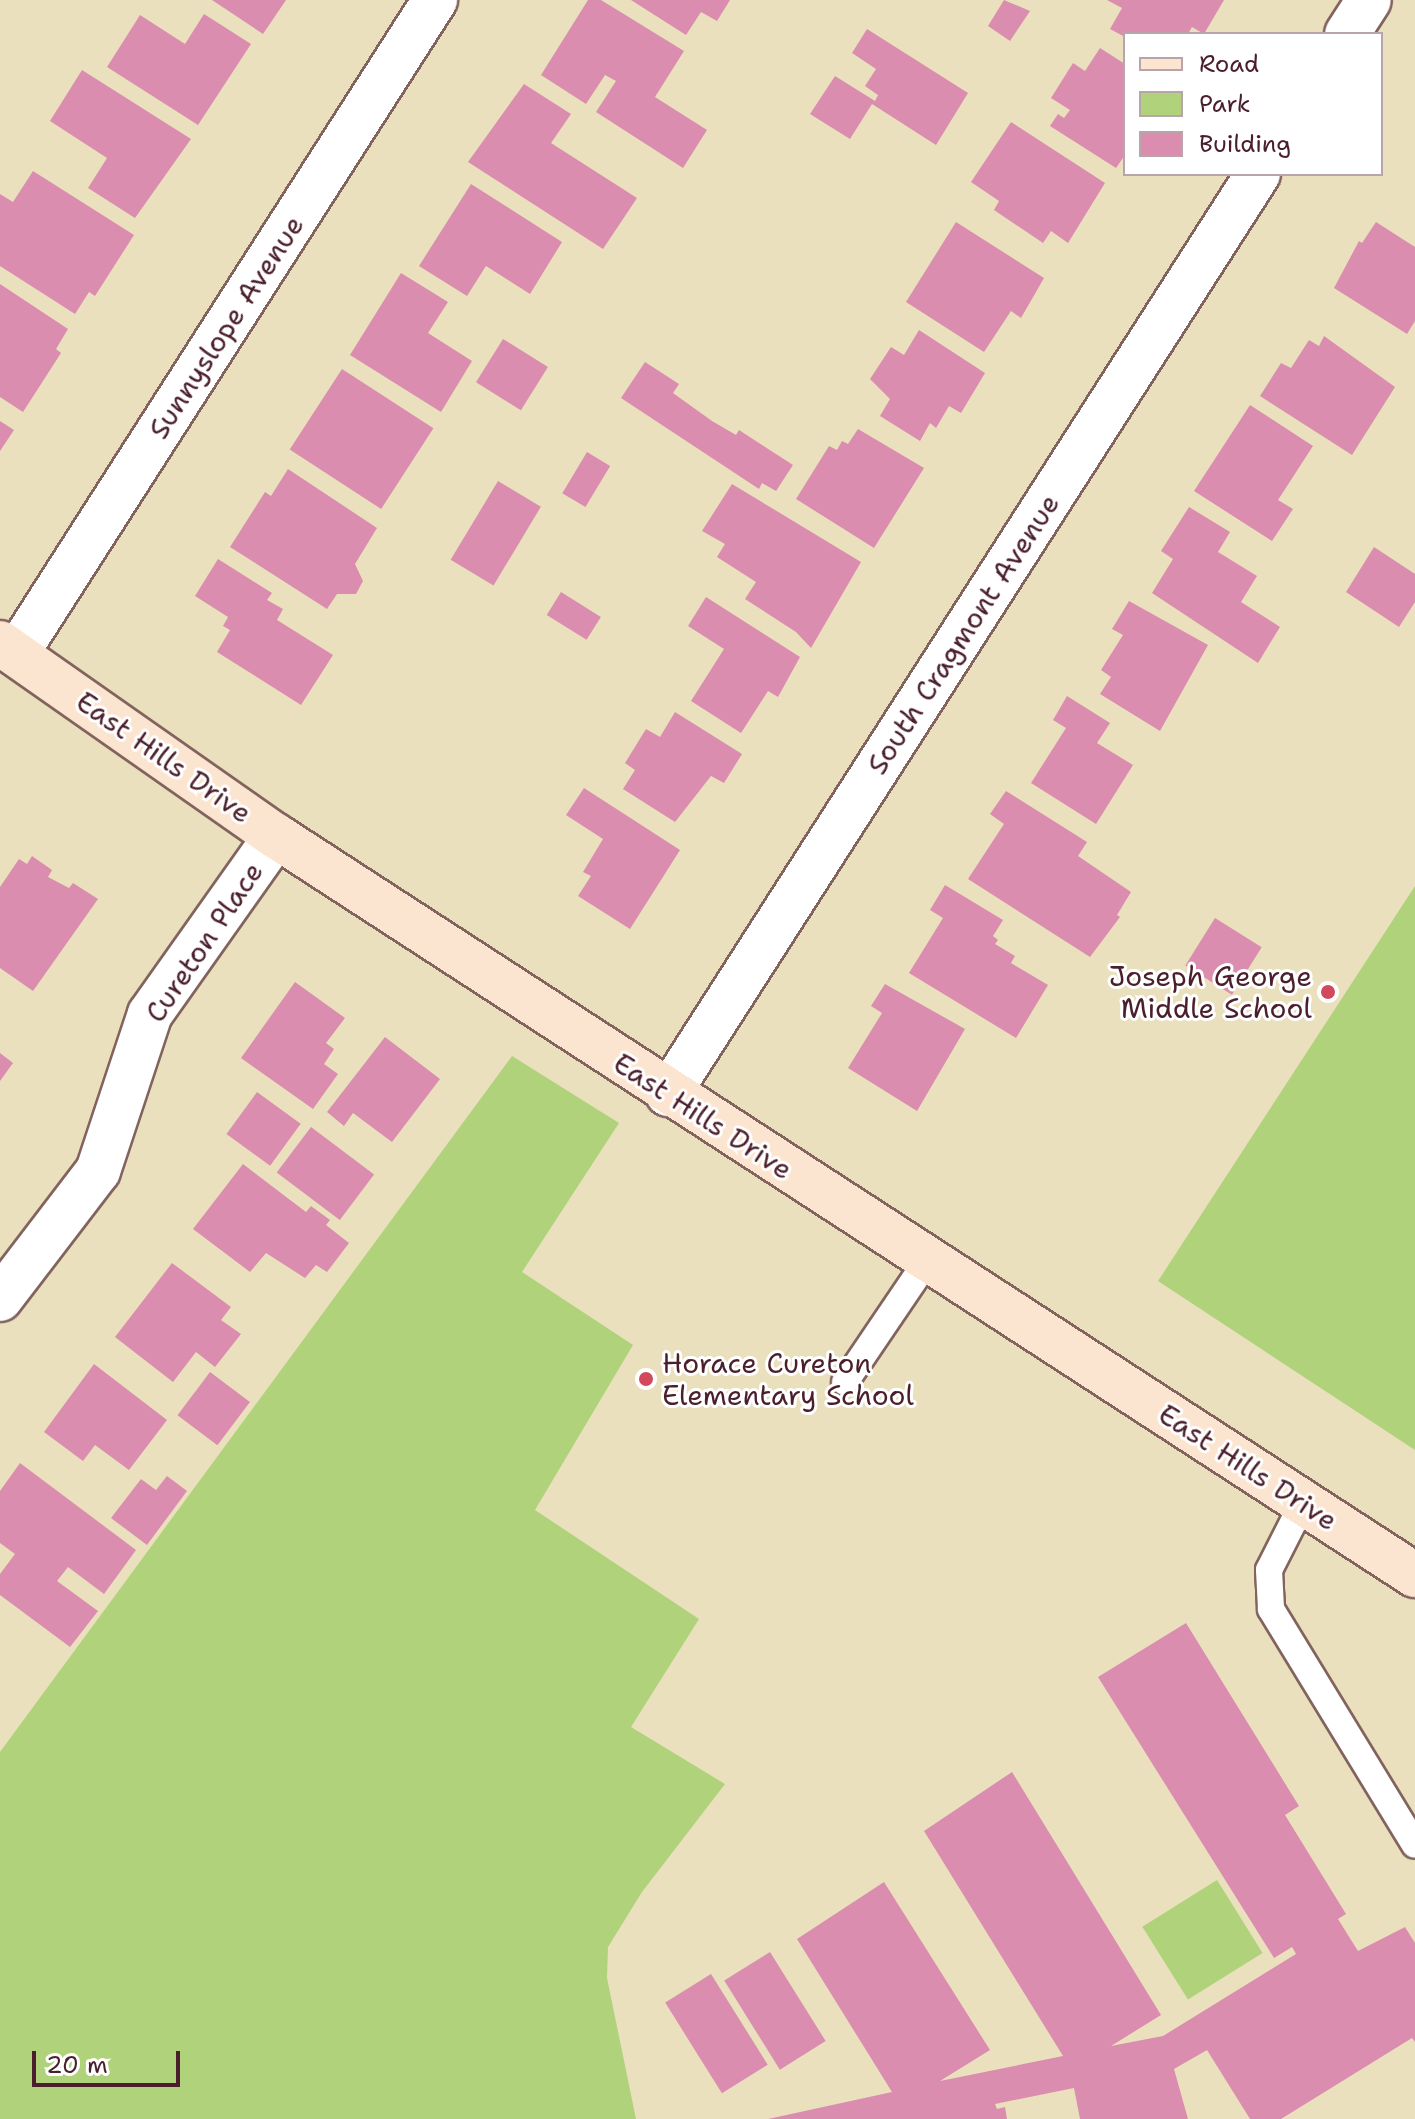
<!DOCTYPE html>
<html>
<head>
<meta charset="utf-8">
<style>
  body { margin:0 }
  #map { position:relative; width:1415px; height:2119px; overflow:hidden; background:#eae0be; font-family:"Shantell Sans",sans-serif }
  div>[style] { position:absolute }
  .green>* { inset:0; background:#afd27b; transform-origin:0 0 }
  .building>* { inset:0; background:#da8dae; transform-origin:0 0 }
  .roads { filter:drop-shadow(2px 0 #82635e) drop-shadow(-2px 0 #82635e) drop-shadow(0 2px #82635e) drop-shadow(0 -2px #82635e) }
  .lane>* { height:26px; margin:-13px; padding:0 13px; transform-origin:13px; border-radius:13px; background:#fff }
  .street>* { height:44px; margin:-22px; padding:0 22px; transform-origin:22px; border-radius:22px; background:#fff }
  .secondary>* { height:44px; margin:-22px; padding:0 22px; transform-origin:22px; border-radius:22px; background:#fce5d0 }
  .dots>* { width:22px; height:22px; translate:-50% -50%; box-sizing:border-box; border:4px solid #fff; border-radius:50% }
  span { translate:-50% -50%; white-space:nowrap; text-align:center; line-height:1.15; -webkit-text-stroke:6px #fff; paint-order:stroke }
  .street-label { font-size:28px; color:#4a1f2b }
  .poi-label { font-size:28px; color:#4a1f2b }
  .right { translate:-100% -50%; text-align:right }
  .left { translate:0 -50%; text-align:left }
  .legend { position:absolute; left:1123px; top:32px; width:260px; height:144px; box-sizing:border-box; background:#fff; border:2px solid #b7a5aa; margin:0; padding:10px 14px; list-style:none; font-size:24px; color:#4a1f2b }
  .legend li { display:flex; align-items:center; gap:16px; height:40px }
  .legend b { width:40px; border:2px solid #b7a5aa }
  .scale { position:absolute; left:32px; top:2051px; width:148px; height:36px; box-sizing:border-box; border:4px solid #4a1f2b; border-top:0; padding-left:10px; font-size:24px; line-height:28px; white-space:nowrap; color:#4a1f2b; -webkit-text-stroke:6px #fff; paint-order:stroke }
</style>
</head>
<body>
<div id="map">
  <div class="green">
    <i style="clip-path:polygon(1415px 886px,1415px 1450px,1158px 1281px)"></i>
    <i style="clip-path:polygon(512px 1056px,619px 1123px,522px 1272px,633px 1345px,535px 1510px,699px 1619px,631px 1727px,725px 1784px,642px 1892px,608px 1947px,607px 1978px,636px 2119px,0 2119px,0 1752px)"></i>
    <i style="left:1217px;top:1880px;width:86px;height:88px;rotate:58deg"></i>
  </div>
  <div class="building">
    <i style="clip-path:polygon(212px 0,286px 0,263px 34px)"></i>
    <i style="clip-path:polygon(588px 0,601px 0,684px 51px,655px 97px,707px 130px,683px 168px,596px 112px,616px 81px,605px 75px,586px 104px,541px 75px)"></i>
    <i style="clip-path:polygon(631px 0,730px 0,717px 21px,701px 12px,686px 35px)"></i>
    <i style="clip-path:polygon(1004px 0,1030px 11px,1010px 41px,988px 26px)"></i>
    <i style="clip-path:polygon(1107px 0,1224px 0,1204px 34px,1192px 27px,1188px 34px,1125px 37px,1110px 29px,1122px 8px)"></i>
    <i style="clip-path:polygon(204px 14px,251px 44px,198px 125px,107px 67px,140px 15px,185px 44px)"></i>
    <i style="clip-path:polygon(867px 29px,968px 93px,936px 145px,872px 104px,850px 139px,810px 114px,835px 76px,875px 101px,878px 95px,865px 86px,876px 69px,852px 53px)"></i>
    <i style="clip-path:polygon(1100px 48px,1125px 64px,1125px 155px,1116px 168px,1050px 126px,1058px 114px,1064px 118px,1070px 110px,1051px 98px,1073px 63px,1085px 71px)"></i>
    <i style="clip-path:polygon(82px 70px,191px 139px,135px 218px,88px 188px,107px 158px,50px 121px)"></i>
    <i style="clip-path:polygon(524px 84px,571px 114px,551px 143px,637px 198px,603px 249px,468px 162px)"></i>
    <i style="clip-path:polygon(1011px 122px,1105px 183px,1068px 243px,1051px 231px,1043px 243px,994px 210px,999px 201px,971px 182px)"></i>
    <i style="clip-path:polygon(33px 171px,134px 235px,95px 296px,89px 292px,75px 314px,0 266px,0 194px,13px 202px)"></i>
    <i style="clip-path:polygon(471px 184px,562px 242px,530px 294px,486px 266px,467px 296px,419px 266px)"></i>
    <i style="clip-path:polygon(956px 222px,1044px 278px,1021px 318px,1011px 311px,984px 352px,906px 302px)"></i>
    <i style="clip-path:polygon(1376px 222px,1415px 247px,1415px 321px,1407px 334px,1334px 288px,1359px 241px,1362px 243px)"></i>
    <i style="clip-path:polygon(401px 273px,448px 302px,428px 333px,472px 361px,441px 412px,350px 355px)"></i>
    <i style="clip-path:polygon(0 284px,68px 329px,56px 349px,61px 353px,23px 412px,0 397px)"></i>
    <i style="clip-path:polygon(919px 330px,985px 373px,961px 413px,949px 406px,936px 428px,930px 423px,920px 441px,880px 416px,890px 399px,870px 379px,891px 347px,904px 355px)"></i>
    <i style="clip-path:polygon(1324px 336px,1395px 387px,1352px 455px,1260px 396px,1281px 363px,1291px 368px,1309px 340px,1319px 346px)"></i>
    <i style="left:503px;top:339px;width:53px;height:51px;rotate:32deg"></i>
    <i style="clip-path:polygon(645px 362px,679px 384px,673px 393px,712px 421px,736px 435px,739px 430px,793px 465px,776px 491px,762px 483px,759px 489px,621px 398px)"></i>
    <i style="left:342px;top:369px;width:109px;height:96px;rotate:33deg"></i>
    <i style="clip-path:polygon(1250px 405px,1313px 446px,1278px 500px,1293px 509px,1272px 541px,1194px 491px)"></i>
    <i style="clip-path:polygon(0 421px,14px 430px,0 451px)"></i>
    <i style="clip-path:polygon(858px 429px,924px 468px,874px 548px,796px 499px,829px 446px,837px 450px,842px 441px,848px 444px)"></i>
    <i style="left:587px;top:452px;width:27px;height:48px;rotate:31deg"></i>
    <i style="clip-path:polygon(288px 469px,377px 528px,355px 564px,363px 581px,356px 594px,337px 594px,327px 609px,230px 547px,265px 492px,271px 496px)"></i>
    <i style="left:498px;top:481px;width:50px;height:92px;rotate:31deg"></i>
    <i style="clip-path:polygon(732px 484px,861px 562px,811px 648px,796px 632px,745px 599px,756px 582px,717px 557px,725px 544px,702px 531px)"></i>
    <i style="clip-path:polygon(1189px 507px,1230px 532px,1218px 552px,1257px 576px,1241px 602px,1280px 627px,1258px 663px,1152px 593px,1173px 559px,1161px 551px)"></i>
    <i style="clip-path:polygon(1374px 547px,1415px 574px,1415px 602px,1399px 627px,1346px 592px)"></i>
    <i style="clip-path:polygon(218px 559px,272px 593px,267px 600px,283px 609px,277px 620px,333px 655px,301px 705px,217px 652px,230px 630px,223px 626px,228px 617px,195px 596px)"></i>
    <i style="left:561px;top:592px;width:47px;height:27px;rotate:32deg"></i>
    <i style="clip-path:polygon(706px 597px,800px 657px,778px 697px,768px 691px,741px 733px,691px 701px,724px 649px,688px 626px)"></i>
    <i style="clip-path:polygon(1129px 601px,1208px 645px,1160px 731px,1100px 694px,1111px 677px,1101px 670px,1123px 635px,1112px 629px)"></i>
    <i style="clip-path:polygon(1067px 696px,1110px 723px,1097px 743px,1133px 765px,1096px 824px,1031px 783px,1066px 728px,1053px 720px)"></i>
    <i style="clip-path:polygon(675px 712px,742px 754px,724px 783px,711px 776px,675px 822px,623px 789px,635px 770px,625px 763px,646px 729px,660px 737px)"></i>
    <i style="clip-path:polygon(584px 788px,680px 850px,630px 929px,578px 896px,591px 876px,583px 872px,603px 839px,566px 815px)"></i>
    <i style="clip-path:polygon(1006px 791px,1087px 842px,1078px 856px,1131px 892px,1117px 915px,1120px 917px,1090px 957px,968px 879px,1004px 824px,990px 814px)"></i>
    <i style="clip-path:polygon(32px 856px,52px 870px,48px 877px,69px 888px,73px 883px,98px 899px,33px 991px,0 968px,0 887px,19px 859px,27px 864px)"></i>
    <i style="clip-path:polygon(945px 885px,1003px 920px,993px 936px,998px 940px,995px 944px,1015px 956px,1011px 963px,1048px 985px,1016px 1038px,909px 973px,943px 918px,930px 910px)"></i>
    <i style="left:1215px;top:918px;width:55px;height:56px;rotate:32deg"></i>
    <i style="clip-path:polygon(295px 982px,345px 1018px,326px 1043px,334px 1049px,324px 1064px,338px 1074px,313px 1109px,241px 1058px)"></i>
    <i style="clip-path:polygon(885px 984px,965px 1029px,917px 1111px,848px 1068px,882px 1013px,871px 1006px)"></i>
    <i style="clip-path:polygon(385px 1037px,440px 1079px,392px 1142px,353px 1113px,344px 1126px,327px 1112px)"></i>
    <i style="clip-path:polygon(0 1053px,13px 1063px,0 1081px)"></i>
    <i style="left:257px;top:1092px;width:54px;height:52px;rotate:36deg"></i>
    <i style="left:311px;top:1127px;width:79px;height:57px;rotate:37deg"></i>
    <i style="clip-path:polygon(243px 1164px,306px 1212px,311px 1206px,330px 1220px,326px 1225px,349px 1243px,327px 1272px,316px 1265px,305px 1278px,266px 1253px,250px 1272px,193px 1229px)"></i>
    <i style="clip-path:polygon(172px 1263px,231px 1307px,221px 1320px,241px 1334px,215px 1367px,196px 1352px,173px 1382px,115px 1337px)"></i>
    <i style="clip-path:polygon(94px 1364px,167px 1420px,129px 1470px,95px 1445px,83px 1461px,44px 1432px)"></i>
    <i style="left:210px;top:1372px;width:50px;height:54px;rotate:37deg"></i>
    <i style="clip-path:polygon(20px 1463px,136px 1550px,104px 1594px,68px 1567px,57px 1581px,98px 1611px,70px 1647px,0 1595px,0 1574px,15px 1554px,0 1543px,0 1491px)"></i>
    <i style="clip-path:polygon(167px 1476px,187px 1491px,147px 1545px,111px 1518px,141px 1479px,156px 1490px)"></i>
    <i style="clip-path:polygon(1186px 1623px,1299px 1806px,1285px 1815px,1346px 1914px,1338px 1919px,1358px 1951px,1405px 1927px,1415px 1943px,1415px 2042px,1412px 2038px,1281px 2119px,1250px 2119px,1207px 2050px,1174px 2069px,1188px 2119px,1080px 2119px,1074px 2088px,995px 2104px,997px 2109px,1005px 2107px,1007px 2119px,768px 2119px,892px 2092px,797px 1939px,884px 1882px,990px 2050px,940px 2081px,1063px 2056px,924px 1831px,1012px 1772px,1161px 2015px,1111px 2046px,1163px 2036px,1296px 1954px,1292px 1947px,1274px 1958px,1098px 1677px)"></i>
    <i style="left:770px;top:1952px;width:105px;height:54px;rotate:58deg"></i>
    <i style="left:711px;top:1974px;width:107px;height:54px;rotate:58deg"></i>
  </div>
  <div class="roads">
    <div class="lane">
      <i style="left:845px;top:1382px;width:146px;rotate:-55.9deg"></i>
      <i style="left:1303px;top:1503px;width:75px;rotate:116.9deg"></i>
      <i style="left:1269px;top:1570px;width:39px;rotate:87deg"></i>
      <i style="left:1271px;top:1609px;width:276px;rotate:58.6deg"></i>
    </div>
    <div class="street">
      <i style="left:1347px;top:34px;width:40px;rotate:-57.1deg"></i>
      <i style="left:16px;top:654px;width:777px;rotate:-57.35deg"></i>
      <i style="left:668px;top:1094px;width:1093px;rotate:-57.33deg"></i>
      <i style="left:0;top:1299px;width:161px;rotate:-52.6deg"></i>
      <i style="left:98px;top:1171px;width:165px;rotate:-71.7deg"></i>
      <i style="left:150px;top:1014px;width:218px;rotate:-54.7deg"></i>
    </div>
    <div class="secondary">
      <i style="left:0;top:643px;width:337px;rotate:35deg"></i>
      <i style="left:276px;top:836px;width:1358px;rotate:32.98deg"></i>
    </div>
  </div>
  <div class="dots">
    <i style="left:1328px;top:992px;background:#d1495b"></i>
    <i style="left:646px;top:1379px;background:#d1495b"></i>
  </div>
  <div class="street-label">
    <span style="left:226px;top:327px;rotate:-57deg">Sunnyslope Avenue</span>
    <span style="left:963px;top:634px;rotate:-57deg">South Cragmont Avenue</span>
    <span style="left:164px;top:757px;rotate:35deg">East Hills Drive</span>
    <span style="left:204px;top:942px;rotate:-56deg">Cureton Place</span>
    <span style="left:703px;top:1116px;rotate:33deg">East Hills Drive</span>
    <span style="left:1248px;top:1467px;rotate:33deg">East Hills Drive</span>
  </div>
  <div class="poi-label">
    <span class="right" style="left:1312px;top:992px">Joseph George<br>Middle School</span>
    <span class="left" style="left:662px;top:1379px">Horace Cureton<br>Elementary School</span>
  </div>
  <ul class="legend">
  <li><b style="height:10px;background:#fce5d0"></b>Road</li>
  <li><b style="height:22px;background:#afd27b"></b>Park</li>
  <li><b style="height:22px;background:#da8dae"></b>Building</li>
  </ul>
  <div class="scale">20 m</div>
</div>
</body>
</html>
